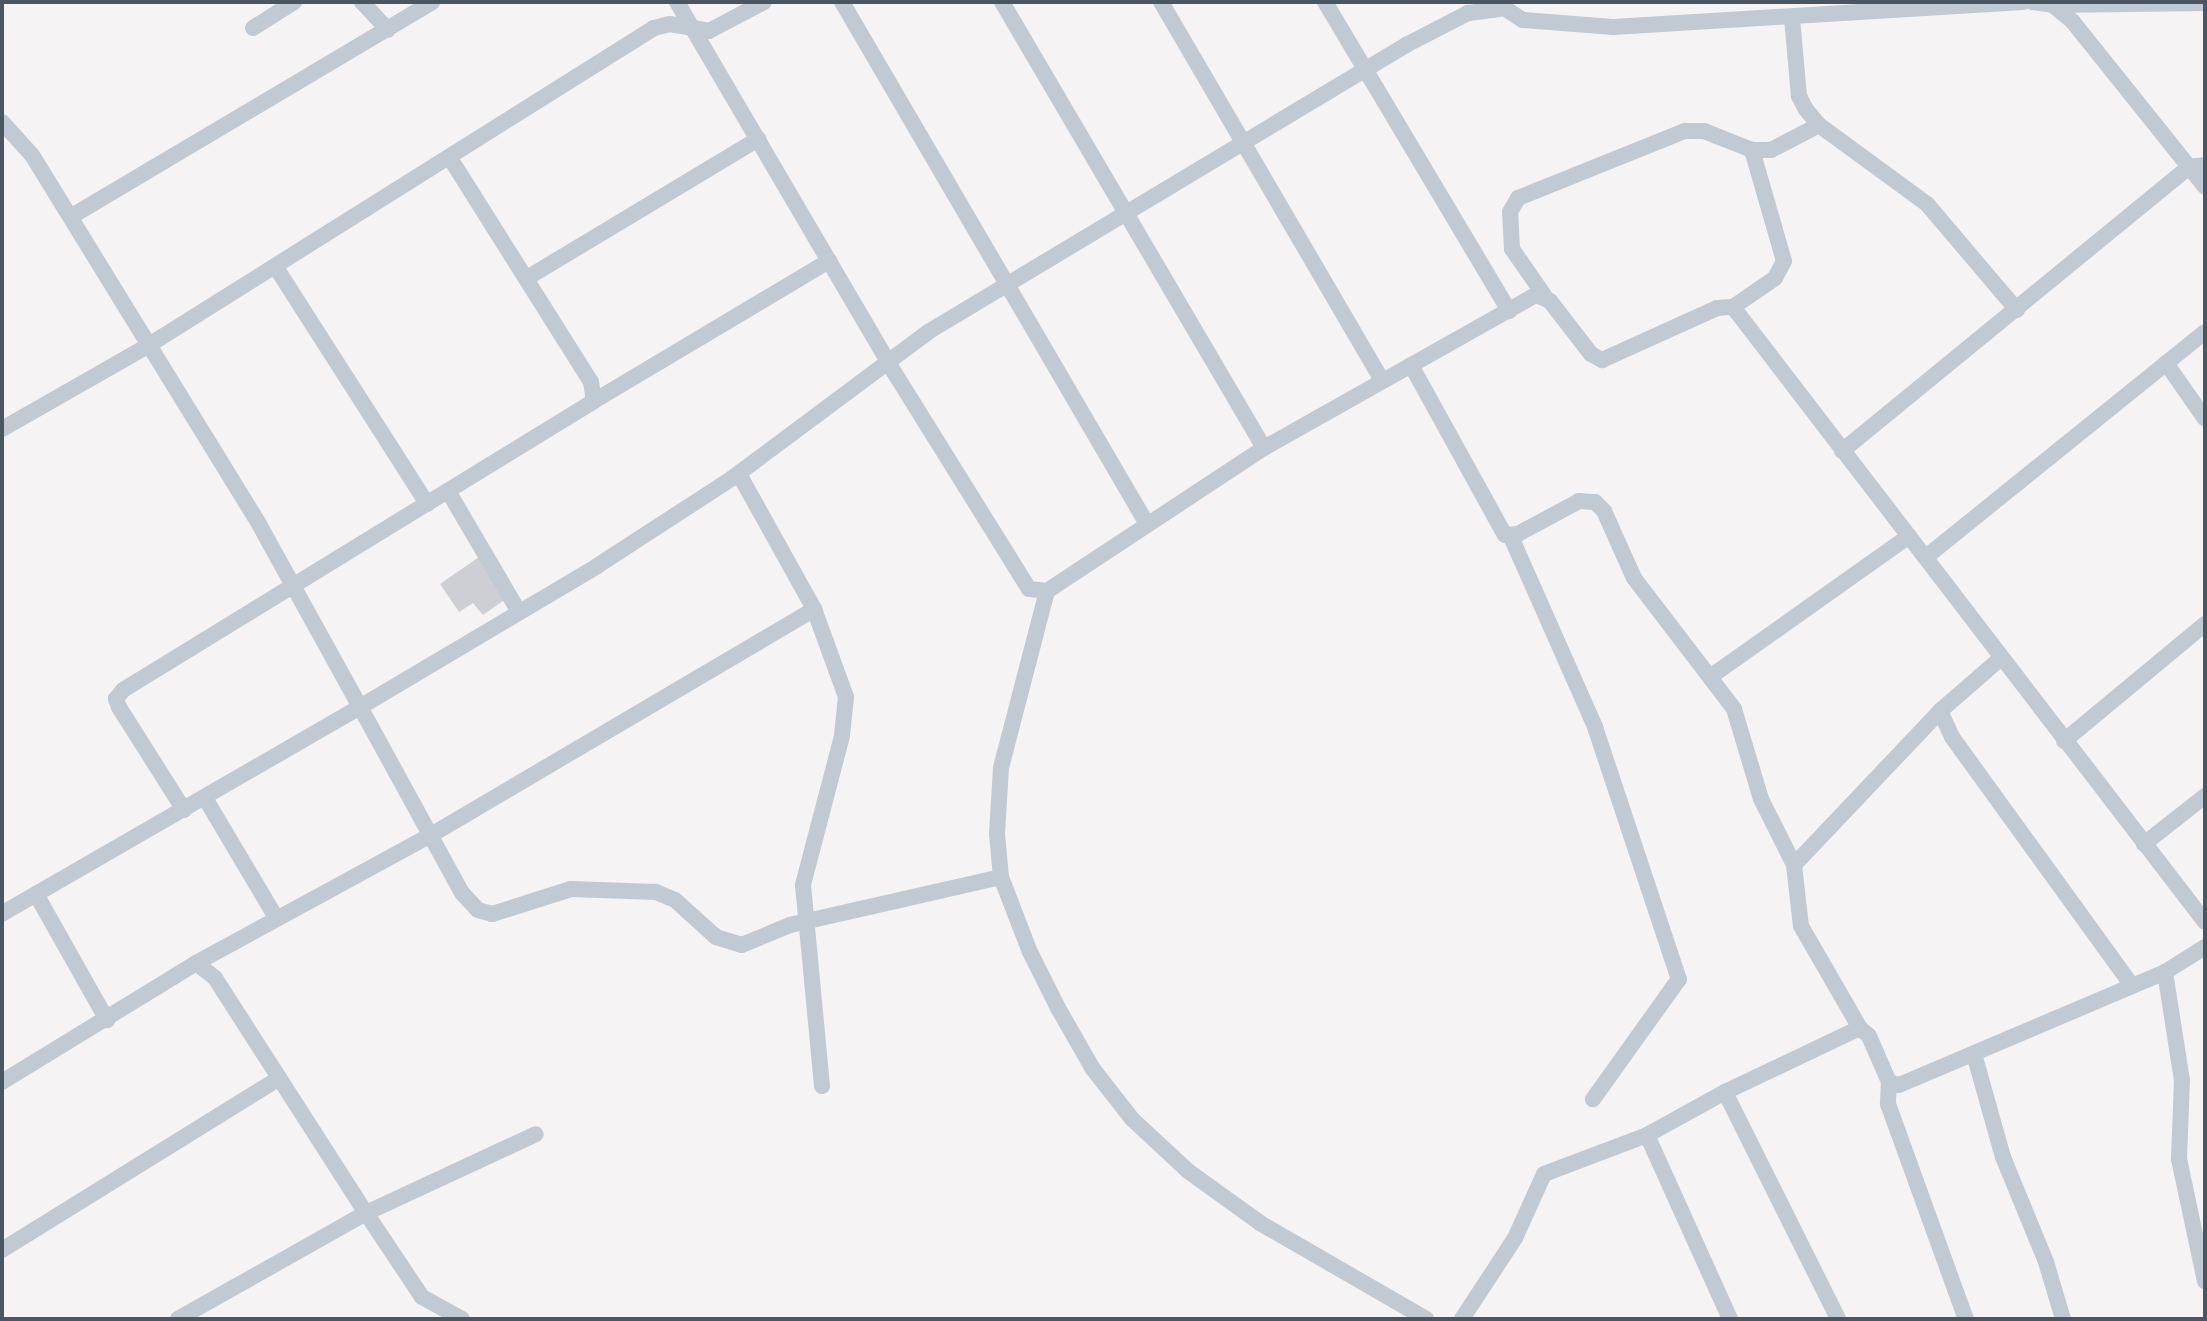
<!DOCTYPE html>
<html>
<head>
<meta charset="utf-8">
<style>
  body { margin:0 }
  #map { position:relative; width:2207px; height:1321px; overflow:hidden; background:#f5f3f3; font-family:"IBM Plex Sans",sans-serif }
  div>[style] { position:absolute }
  .building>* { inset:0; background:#cdcfd5 }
  .minor>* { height:16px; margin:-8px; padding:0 8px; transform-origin:8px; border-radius:8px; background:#c1cad2 }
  span { translate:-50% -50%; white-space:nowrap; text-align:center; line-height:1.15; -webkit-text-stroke:7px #fff; paint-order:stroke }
  .frame { position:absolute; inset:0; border:4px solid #4a5661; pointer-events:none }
</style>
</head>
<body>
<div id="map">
  <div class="building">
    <i style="clip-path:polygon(482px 555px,510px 596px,483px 615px,473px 603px,459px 612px,440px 584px)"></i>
  </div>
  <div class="minor">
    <i style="left:362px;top:2px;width:38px;rotate:47deg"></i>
    <i style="left:677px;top:2px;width:420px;rotate:59.6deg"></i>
    <i style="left:889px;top:364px;width:265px;rotate:58.1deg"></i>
    <i style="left:1029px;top:589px;width:18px;rotate:6deg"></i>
    <i style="left:1047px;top:591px;width:260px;rotate:-33.4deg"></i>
    <i style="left:1264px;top:448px;width:312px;rotate:-29.4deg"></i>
    <i style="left:1536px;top:295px;width:15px;rotate:23deg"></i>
    <i style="left:1550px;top:301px;width:67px;rotate:52.3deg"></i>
    <i style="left:1591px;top:354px;width:13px;rotate:29deg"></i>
    <i style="left:1602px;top:360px;width:126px;rotate:-24.3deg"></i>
    <i style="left:1717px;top:308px;width:16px;rotate:-4deg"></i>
    <i style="left:1733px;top:307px;width:775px;rotate:52.49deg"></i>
    <i style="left:842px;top:2px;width:605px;rotate:59.7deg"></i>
    <i style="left:1002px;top:2px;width:517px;rotate:59.57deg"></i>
    <i style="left:1161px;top:2px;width:438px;rotate:59.7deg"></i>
    <i style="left:1325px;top:2px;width:360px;rotate:59.2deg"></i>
    <i style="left:1495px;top:2px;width:33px;rotate:33deg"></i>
    <i style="left:1523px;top:20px;width:90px;rotate:4.4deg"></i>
    <i style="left:1613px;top:27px;width:411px;rotate:-3.5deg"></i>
    <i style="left:2032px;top:2px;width:21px;rotate:8deg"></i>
    <i style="left:2053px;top:5px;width:26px;rotate:40deg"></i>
    <i style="left:2073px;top:22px;width:211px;rotate:51.3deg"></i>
    <i style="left:2053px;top:5px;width:152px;rotate:-0.8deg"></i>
    <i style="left:1792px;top:18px;width:78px;rotate:84.9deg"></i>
    <i style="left:1799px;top:96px;width:13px;rotate:63deg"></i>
    <i style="left:1805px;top:108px;width:22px;rotate:51deg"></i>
    <i style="left:1819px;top:125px;width:134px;rotate:36.2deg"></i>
    <i style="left:1927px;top:204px;width:139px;rotate:49.7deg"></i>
    <i style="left:253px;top:28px;width:49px;rotate:-32.4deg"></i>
    <i style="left:2px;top:122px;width:45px;rotate:47.7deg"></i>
    <i style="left:32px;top:155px;width:223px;rotate:58.4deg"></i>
    <i style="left:149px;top:345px;width:596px;rotate:-32.12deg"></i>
    <i style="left:654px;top:28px;width:16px;rotate:-14deg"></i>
    <i style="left:670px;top:24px;width:40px;rotate:10deg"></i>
    <i style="left:709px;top:31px;width:62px;rotate:-27.8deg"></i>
    <i style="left:72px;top:216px;width:419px;rotate:-30.7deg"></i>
    <i style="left:277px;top:269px;width:279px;rotate:57.4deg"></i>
    <i style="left:527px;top:278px;width:270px;rotate:-31deg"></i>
    <i style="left:1544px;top:295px;width:56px;rotate:-124.8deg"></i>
    <i style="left:1512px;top:249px;width:37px;rotate:-93deg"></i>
    <i style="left:1510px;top:212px;width:16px;rotate:-60deg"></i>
    <i style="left:1518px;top:198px;width:180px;rotate:-21.9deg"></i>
    <i style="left:1685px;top:131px;width:19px"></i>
    <i style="left:1704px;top:131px;width:52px;rotate:21.6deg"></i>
    <i style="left:1752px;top:150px;width:19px"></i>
    <i style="left:1771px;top:150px;width:54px;rotate:-27.5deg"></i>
    <i style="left:1733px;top:307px;width:51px;rotate:-34.6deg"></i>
    <i style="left:1775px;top:278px;width:19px;rotate:-62deg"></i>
    <i style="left:1784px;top:261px;width:116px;rotate:-106.1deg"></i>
    <i style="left:2166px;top:363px;width:68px;rotate:55.1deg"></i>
    <i style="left:1411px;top:365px;width:194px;rotate:61.1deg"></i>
    <i style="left:1505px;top:535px;width:13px;rotate:-4deg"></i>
    <i style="left:1518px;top:534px;width:69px;rotate:-28.4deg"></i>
    <i style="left:1579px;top:501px;width:16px;rotate:4deg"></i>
    <i style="left:1595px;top:502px;width:13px;rotate:45deg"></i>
    <i style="left:1604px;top:511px;width:73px;rotate:65.9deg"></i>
    <i style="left:1634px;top:578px;width:165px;rotate:52.6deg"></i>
    <i style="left:1734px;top:709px;width:94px;rotate:73.3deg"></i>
    <i style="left:1761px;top:799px;width:74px;rotate:63.4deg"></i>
    <i style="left:1794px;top:865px;width:61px;rotate:83.5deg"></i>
    <i style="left:1801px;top:926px;width:118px;rotate:60deg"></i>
    <i style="left:594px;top:401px;width:274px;rotate:-30.8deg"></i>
    <i style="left:2px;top:429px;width:169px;rotate:-29.7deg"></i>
    <i style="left:149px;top:345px;width:210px;rotate:58.4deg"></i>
    <i style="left:259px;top:524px;width:209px;rotate:61.1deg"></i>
    <i style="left:360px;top:707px;width:414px;rotate:150deg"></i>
    <i style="left:1842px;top:451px;width:448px;rotate:-39.3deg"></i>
    <i style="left:2189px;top:167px;width:16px;rotate:-7deg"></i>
    <i style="left:739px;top:474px;width:154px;rotate:60.9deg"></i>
    <i style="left:814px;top:609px;width:94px;rotate:70deg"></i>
    <i style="left:846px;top:697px;width:39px;rotate:96deg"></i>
    <i style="left:842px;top:736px;width:154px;rotate:104.7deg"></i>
    <i style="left:803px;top:885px;width:202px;rotate:84.6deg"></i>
    <i style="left:448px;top:491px;width:140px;rotate:59.6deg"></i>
    <i style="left:1511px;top:537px;width:208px;rotate:66.1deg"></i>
    <i style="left:1595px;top:727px;width:266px;rotate:71.6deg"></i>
    <i style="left:1679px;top:979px;width:148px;rotate:125.6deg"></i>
    <i style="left:1926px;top:557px;width:358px;rotate:-38.9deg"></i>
    <i style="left:1047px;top:591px;width:183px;rotate:104.6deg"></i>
    <i style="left:1001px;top:768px;width:66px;rotate:93.5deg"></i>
    <i style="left:997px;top:834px;width:43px;rotate:84.7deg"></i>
    <i style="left:1001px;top:877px;width:80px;rotate:68.9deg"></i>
    <i style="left:1030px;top:952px;width:63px;rotate:63.4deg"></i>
    <i style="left:1058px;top:1008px;width:70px;rotate:60.2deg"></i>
    <i style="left:1093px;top:1069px;width:63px;rotate:52deg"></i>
    <i style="left:1132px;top:1119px;width:76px;rotate:42.9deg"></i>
    <i style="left:1188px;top:1171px;width:89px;rotate:35.8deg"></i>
    <i style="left:1260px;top:1223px;width:192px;rotate:30deg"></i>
    <i style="left:2001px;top:658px;width:81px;rotate:139deg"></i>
    <i style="left:1940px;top:711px;width:29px;rotate:65deg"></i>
    <i style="left:1952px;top:737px;width:307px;rotate:54.1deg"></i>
    <i style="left:1710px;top:677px;width:244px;rotate:-35.3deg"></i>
    <i style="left:2064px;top:741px;width:183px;rotate:-39.7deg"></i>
    <i style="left:205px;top:798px;width:137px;rotate:59.3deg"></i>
    <i style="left:184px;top:810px;width:122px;rotate:-122.3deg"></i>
    <i style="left:119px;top:707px;width:9px;rotate:-111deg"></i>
    <i style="left:116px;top:699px;width:11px;rotate:-52deg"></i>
    <i style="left:123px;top:690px;width:553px;rotate:-31.53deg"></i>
    <i style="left:594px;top:401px;width:19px;rotate:-99deg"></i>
    <i style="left:591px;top:382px;width:265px;rotate:-122.2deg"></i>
    <i style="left:2144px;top:844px;width:78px;rotate:-38.2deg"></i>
    <i style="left:1794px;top:865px;width:212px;rotate:-46.5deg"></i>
    <i style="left:1001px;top:877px;width:216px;rotate:167.2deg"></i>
    <i style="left:790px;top:925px;width:52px;rotate:157.4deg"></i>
    <i style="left:742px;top:945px;width:27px;rotate:-163deg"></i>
    <i style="left:716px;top:937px;width:55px;rotate:-137.9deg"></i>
    <i style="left:675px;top:900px;width:21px;rotate:-157deg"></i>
    <i style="left:656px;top:892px;width:85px;rotate:-178deg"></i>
    <i style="left:571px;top:889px;width:83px;rotate:162.4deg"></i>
    <i style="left:492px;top:914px;width:15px;rotate:-164deg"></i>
    <i style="left:478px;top:910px;width:23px;rotate:-133deg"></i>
    <i style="left:462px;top:893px;width:212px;rotate:-118.7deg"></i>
    <i style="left:360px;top:707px;width:276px;rotate:-30.7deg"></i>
    <i style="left:597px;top:566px;width:160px;rotate:-33deg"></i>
    <i style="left:731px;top:479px;width:246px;rotate:-36.7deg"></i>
    <i style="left:928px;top:332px;width:558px;rotate:-30.98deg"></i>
    <i style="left:1406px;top:45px;width:70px;rotate:-27.3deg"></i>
    <i style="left:1468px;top:13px;width:32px;rotate:-7deg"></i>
    <i style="left:36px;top:894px;width:145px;rotate:60.6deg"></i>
    <i style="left:196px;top:963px;width:268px;rotate:-28.6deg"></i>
    <i style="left:431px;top:835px;width:445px;rotate:-30.5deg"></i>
    <i style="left:2165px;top:972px;width:109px;rotate:81.1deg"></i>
    <i style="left:2182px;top:1080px;width:79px;rotate:92.2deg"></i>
    <i style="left:2179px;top:1159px;width:125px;rotate:78deg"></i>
    <i style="left:1974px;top:1054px;width:107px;rotate:74.3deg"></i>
    <i style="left:2003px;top:1157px;width:113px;rotate:67.7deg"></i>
    <i style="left:2046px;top:1262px;width:59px;rotate:73.4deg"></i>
    <i style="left:2px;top:1082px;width:228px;rotate:-31.5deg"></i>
    <i style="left:196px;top:963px;width:24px;rotate:38deg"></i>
    <i style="left:215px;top:978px;width:279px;rotate:57.3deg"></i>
    <i style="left:366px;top:1213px;width:216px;rotate:150.6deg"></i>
    <i style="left:1889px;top:1082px;width:22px;rotate:93deg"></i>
    <i style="left:1888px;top:1104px;width:229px;rotate:70.1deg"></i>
    <i style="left:1725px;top:1092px;width:254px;rotate:63.5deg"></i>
    <i style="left:1647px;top:1135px;width:202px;rotate:65.7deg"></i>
    <i style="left:2px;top:1250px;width:326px;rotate:-31.8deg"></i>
    <i style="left:462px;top:1319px;width:46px;rotate:-151.2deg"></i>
    <i style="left:422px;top:1297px;width:101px;rotate:-123.7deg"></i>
    <i style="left:366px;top:1213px;width:187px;rotate:-24.9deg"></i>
    <i style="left:1462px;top:1319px;width:97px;rotate:-56.8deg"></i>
    <i style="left:1515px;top:1238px;width:70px;rotate:-65.6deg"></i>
    <i style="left:1544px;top:1174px;width:110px;rotate:-20.7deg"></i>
    <i style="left:1647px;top:1135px;width:89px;rotate:-28.9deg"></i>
    <i style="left:1725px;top:1092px;width:149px;rotate:-25.4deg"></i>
    <i style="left:1860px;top:1028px;width:12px;rotate:42deg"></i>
    <i style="left:1869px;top:1036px;width:50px;rotate:66.5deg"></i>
    <i style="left:1889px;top:1082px;width:10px;rotate:17deg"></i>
    <i style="left:1899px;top:1085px;width:289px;rotate:-23deg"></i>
    <i style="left:2165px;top:972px;width:47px;rotate:-32deg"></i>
  </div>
  <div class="frame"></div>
</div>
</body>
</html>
